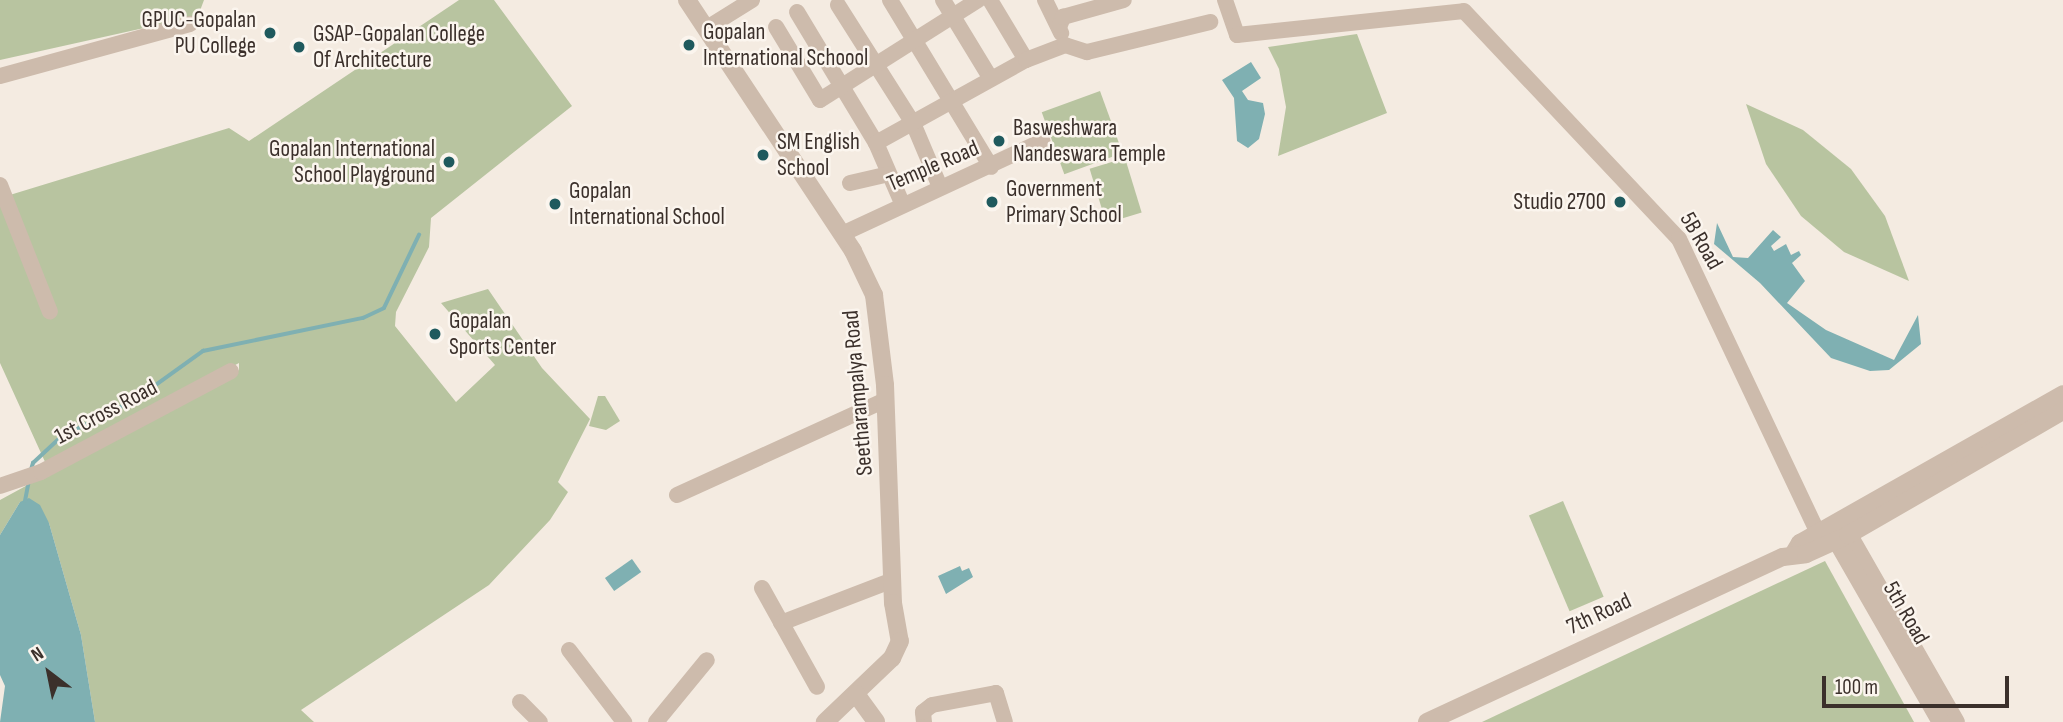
<!DOCTYPE html>
<html>
<head>
<meta charset="utf-8">
<style>
  body { margin:0 }
  #map { position:relative; width:2063px; height:722px; overflow:hidden; background:#f4ebe1; font-family:"Sofia Sans Condensed",sans-serif }
  div>[style] { position:absolute }
  .green>* { inset:0; background:#b8c4a0; transform-origin:0 0 }
  .water>* { inset:0; background:#7fb0b2; transform-origin:0 0 }
  .stream>* { height:3.5px; margin:-1.75px; padding:0 1.75px; transform-origin:1.75px; border-radius:1.75px; background:#7fb0b2 }
  .minor>* { height:16px; margin:-8px; padding:0 8px; transform-origin:8px; border-radius:8px; background:#cdbbac }
  .tertiary>* { height:18px; margin:-9px; padding:0 9px; transform-origin:9px; border-radius:9px; background:#cdbbac }
  .dots>* { width:19px; height:19px; translate:-50% -50%; box-sizing:border-box; border:4px solid #fbf5ee; border-radius:50% }
  span { translate:-50% -50%; white-space:nowrap; text-align:center; line-height:1.15; -webkit-text-stroke:5px #fbf5ee; paint-order:stroke }
  .poi-label { font-size:23px; color:#3b302b }
  .right { translate:-100% -50%; text-align:right }
  .left { translate:0 -50%; text-align:left }
  .street-label { font-size:23px; color:#3b302b }
  .north { position:absolute; left:14px; top:638px; width:70px; height:70px; -webkit-text-stroke:5px #fbf5ee; paint-order:stroke; rotate:328deg; font-size:19px; font-weight:700; line-height:28px; text-align:center; color:#3b302b }
  .north::after { content:''; display:block; margin:auto; width:24px; height:32px; background:#3b302b; clip-path:polygon(50% 0,100% 100%,50% 72%,0 100%) }
  .scale { position:absolute; left:1822px; top:676px; width:187px; height:32px; box-sizing:border-box; border:4px solid #3b302b; border-top:0; padding-left:9px; font-size:21px; line-height:24px; white-space:nowrap; color:#3b302b; -webkit-text-stroke:5px #fbf5ee; paint-order:stroke }
</style>
</head>
<body>
<div id="map">
  <div class="green">
    <i style="clip-path:polygon(0 0,204px 0,198px 16px,0 60px)"></i>
    <i style="clip-path:polygon(459px 0,494px 0,572px 106px,431px 218px,429px 247px,396px 312px,395px 326px,456px 402px,495px 365px,441px 303px,488px 289px,542px 368px,590px 419px,558px 482px,568px 492px,550px 520px,489px 585px,301px 710px,314px 722px,95px 722px,81px 635px,49px 523px,20px 502px,0 535px,0 500px,239px 370px,239px 363px,46px 464px,0 363px,0 198px,229px 128px,249px 141px)"></i>
    <i style="clip-path:polygon(1357px 34px,1387px 113px,1278px 156px,1286px 107px,1279px 69px,1268px 47px)"></i>
    <i style="left:1100px;top:91px;width:66px;height:62px;rotate:70deg"></i>
    <i style="clip-path:polygon(1746px 104px,1803px 130px,1851px 169px,1885px 216px,1909px 281px,1844px 252px,1801px 216px,1766px 164px)"></i>
    <i style="left:1125px;top:158px;width:57px;height:37px;rotate:73deg"></i>
    <i style="clip-path:polygon(598px 396px,605px 396px,620px 421px,606px 430px,589px 426px)"></i>
    <i style="left:1563px;top:501px;width:104px;height:37px;rotate:67deg"></i>
    <i style="clip-path:polygon(1825px 561px,1914px 722px,1482px 722px)"></i>
  </div>
  <div class="water">
    <i style="clip-path:polygon(1251px 62px,1261px 78px,1242px 91px,1248px 100px,1263px 103px,1265px 114px,1259px 139px,1248px 148px,1237px 141px,1234px 98px,1222px 80px)"></i>
    <i style="clip-path:polygon(1717px 223px,1733px 257px,1748px 258px,1773px 230px,1781px 237px,1771px 246px,1774px 251px,1786px 244px,1791px 255px,1799px 251px,1801px 255px,1792px 263px,1805px 281px,1787px 303px,1826px 330px,1894px 360px,1918px 315px,1921px 344px,1889px 370px,1870px 371px,1831px 358px,1760px 283px,1714px 244px)"></i>
    <i style="clip-path:polygon(29px 498px,40px 505px,49px 523px,81px 635px,95px 722px,0 722px,5px 686px,0 675px,0 535px,20px 502px)"></i>
    <i style="left:632px;top:559px;width:16px;height:33px;rotate:55deg"></i>
    <i style="clip-path:polygon(960px 566px,962px 571px,969px 568px,973px 577px,946px 594px,938px 576px)"></i>
  </div>
  <div class="stream">
    <i style="left:31px;top:470px;width:7px;rotate:-74deg"></i>
    <i style="left:33px;top:463px;width:38px;rotate:-43deg"></i>
    <i style="left:61px;top:437px;width:83px;rotate:-26.6deg"></i>
    <i style="left:135px;top:400px;width:84px;rotate:-35.8deg"></i>
    <i style="left:203px;top:351px;width:163px;rotate:-11.7deg"></i>
    <i style="left:363px;top:318px;width:23px;rotate:-25deg"></i>
    <i style="left:384px;top:308px;width:81px;rotate:-64.4deg"></i>
    <i style="left:25px;top:501px;width:20px;rotate:-79deg"></i>
  </div>
  <div class="minor">
    <i style="left:890px;top:0;width:195px;rotate:58.8deg"></i>
    <i style="left:943px;top:0;width:92px;rotate:58.7deg"></i>
    <i style="left:990px;top:0;width:70px;rotate:59deg"></i>
    <i style="left:1045px;top:0;width:37px;rotate:64deg"></i>
    <i style="left:1225px;top:0;width:37px;rotate:71deg"></i>
    <i style="left:1237px;top:35px;width:228px;rotate:-6deg"></i>
    <i style="left:838px;top:5px;width:140px;rotate:57.6deg"></i>
    <i style="left:913px;top:123px;width:69px;rotate:67.1deg"></i>
    <i style="left:1464px;top:11px;width:313px;rotate:46.7deg"></i>
    <i style="left:1679px;top:239px;width:335px;rotate:64.7deg"></i>
    <i style="left:797px;top:12px;width:153px;rotate:58.9deg"></i>
    <i style="left:876px;top:143px;width:65px;rotate:66.6deg"></i>
    <i style="left:1060px;top:25px;width:9px;rotate:-69deg"></i>
    <i style="left:1063px;top:17px;width:63px;rotate:-15.6deg"></i>
    <i style="left:776px;top:27px;width:85px;rotate:58.9deg"></i>
    <i style="left:820px;top:100px;width:187px;rotate:-32.3deg"></i>
    <i style="left:707px;top:28px;width:53px;rotate:-31.9deg"></i>
    <i style="left:0;top:76px;width:197px;rotate:-15.3deg"></i>
    <i style="left:876px;top:143px;width:171px;rotate:-29deg"></i>
    <i style="left:1026px;top:60px;width:42px;rotate:-21deg"></i>
    <i style="left:1065px;top:45px;width:23px;rotate:18deg"></i>
    <i style="left:1087px;top:52px;width:127px;rotate:-13.7deg"></i>
    <i style="left:850px;top:183px;width:39px;rotate:-13deg"></i>
    <i style="left:0;top:185px;width:136px;rotate:68.5deg"></i>
    <i style="left:842px;top:234px;width:221px;rotate:-24.9deg"></i>
    <i style="left:0;top:486px;width:43px;rotate:-18.9deg"></i>
    <i style="left:41px;top:472px;width:215px;rotate:-28deg"></i>
    <i style="left:677px;top:495px;width:229px;rotate:-24.5deg"></i>
    <i style="left:762px;top:588px;width:113px;rotate:60.9deg"></i>
    <i style="left:781px;top:623px;width:120px;rotate:-21deg"></i>
    <i style="left:569px;top:650px;width:91px;rotate:52.6deg"></i>
    <i style="left:520px;top:702px;width:28px;rotate:45deg"></i>
    <i style="left:656px;top:722px;width:80px;rotate:-50.6deg"></i>
    <i style="left:924px;top:722px;width:10px;rotate:-96deg"></i>
    <i style="left:923px;top:712px;width:11px;rotate:-38deg"></i>
    <i style="left:932px;top:705px;width:65px;rotate:-10.6deg"></i>
    <i style="left:996px;top:693px;width:30px;rotate:73deg"></i>
  </div>
  <div class="tertiary">
    <i style="left:687px;top:0;width:301px;rotate:56.5deg"></i>
    <i style="left:853px;top:251px;width:49px;rotate:64.5deg"></i>
    <i style="left:874px;top:295px;width:91px;rotate:83deg"></i>
    <i style="left:885px;top:385px;width:218px;rotate:87.9deg"></i>
    <i style="left:893px;top:603px;width:39px;rotate:80deg"></i>
    <i style="left:900px;top:641px;width:19px;rotate:115deg"></i>
    <i style="left:892px;top:658px;width:93px;rotate:136.3deg"></i>
    <i style="left:1843px;top:525px;width:227px;rotate:60.2deg"></i>
    <i style="left:1831px;top:531px;width:220px;rotate:60.1deg"></i>
    <i style="left:1794px;top:553px;width:12px;rotate:-59deg"></i>
    <i style="left:1800px;top:543px;width:302px;rotate:-29.5deg"></i>
    <i style="left:856px;top:694px;width:34px;rotate:54deg"></i>
    <i style="left:1427px;top:722px;width:392px;rotate:-24.9deg"></i>
    <i style="left:1783px;top:557px;width:23px;rotate:-7deg"></i>
    <i style="left:1806px;top:554px;width:46px;rotate:-24.3deg"></i>
    <i style="left:1848px;top:535px;width:248px;rotate:-30deg"></i>
  </div>
  <div class="dots">
    <i style="left:270px;top:33px;background:#1f5a5e"></i>
    <i style="left:689px;top:45px;background:#1f5a5e"></i>
    <i style="left:299px;top:47px;background:#1f5a5e"></i>
    <i style="left:999px;top:141px;background:#1f5a5e"></i>
    <i style="left:763px;top:155px;background:#1f5a5e"></i>
    <i style="left:449px;top:162px;background:#1f5a5e"></i>
    <i style="left:992px;top:202px;background:#1f5a5e"></i>
    <i style="left:1620px;top:202px;background:#1f5a5e"></i>
    <i style="left:555px;top:204px;background:#1f5a5e"></i>
    <i style="left:435px;top:334px;background:#1f5a5e"></i>
  </div>
  <div class="poi-label">
    <span class="right" style="left:256px;top:33px">GPUC-Gopalan<br>PU College</span>
    <span class="left" style="left:703px;top:45px">Gopalan<br>International Schoool</span>
    <span class="left" style="left:313px;top:47px">GSAP-Gopalan College<br>Of Architecture</span>
    <span class="left" style="left:1013px;top:141px">Basweshwara<br>Nandeswara Temple</span>
    <span class="left" style="left:777px;top:155px">SM English<br>School</span>
    <span class="right" style="left:435px;top:162px">Gopalan International<br>School Playground</span>
    <span class="left" style="left:1006px;top:202px">Government<br>Primary School</span>
    <span class="left" style="left:569px;top:204px">Gopalan<br>International School</span>
    <span class="right" style="left:1606px;top:202px">Studio 2700</span>
    <span class="left" style="left:449px;top:334px">Gopalan<br>Sports Center</span>
  </div>
  <div class="street-label">
    <span style="left:933px;top:166px;rotate:-23deg">Temple Road</span>
    <span style="left:1701px;top:241px;rotate:60deg">5B Road</span>
    <span style="left:858px;top:393px;rotate:-95deg">Seetharampalya Road</span>
    <span style="left:106px;top:412px;rotate:-28deg">1st Cross Road</span>
    <span style="left:1906px;top:613px;rotate:60deg">5th Road</span>
    <span style="left:1599px;top:614px;rotate:-25deg">7th Road</span>
  </div>
  <div class="north">N</div>
  <div class="scale">100 m</div>
</div>
</body>
</html>
